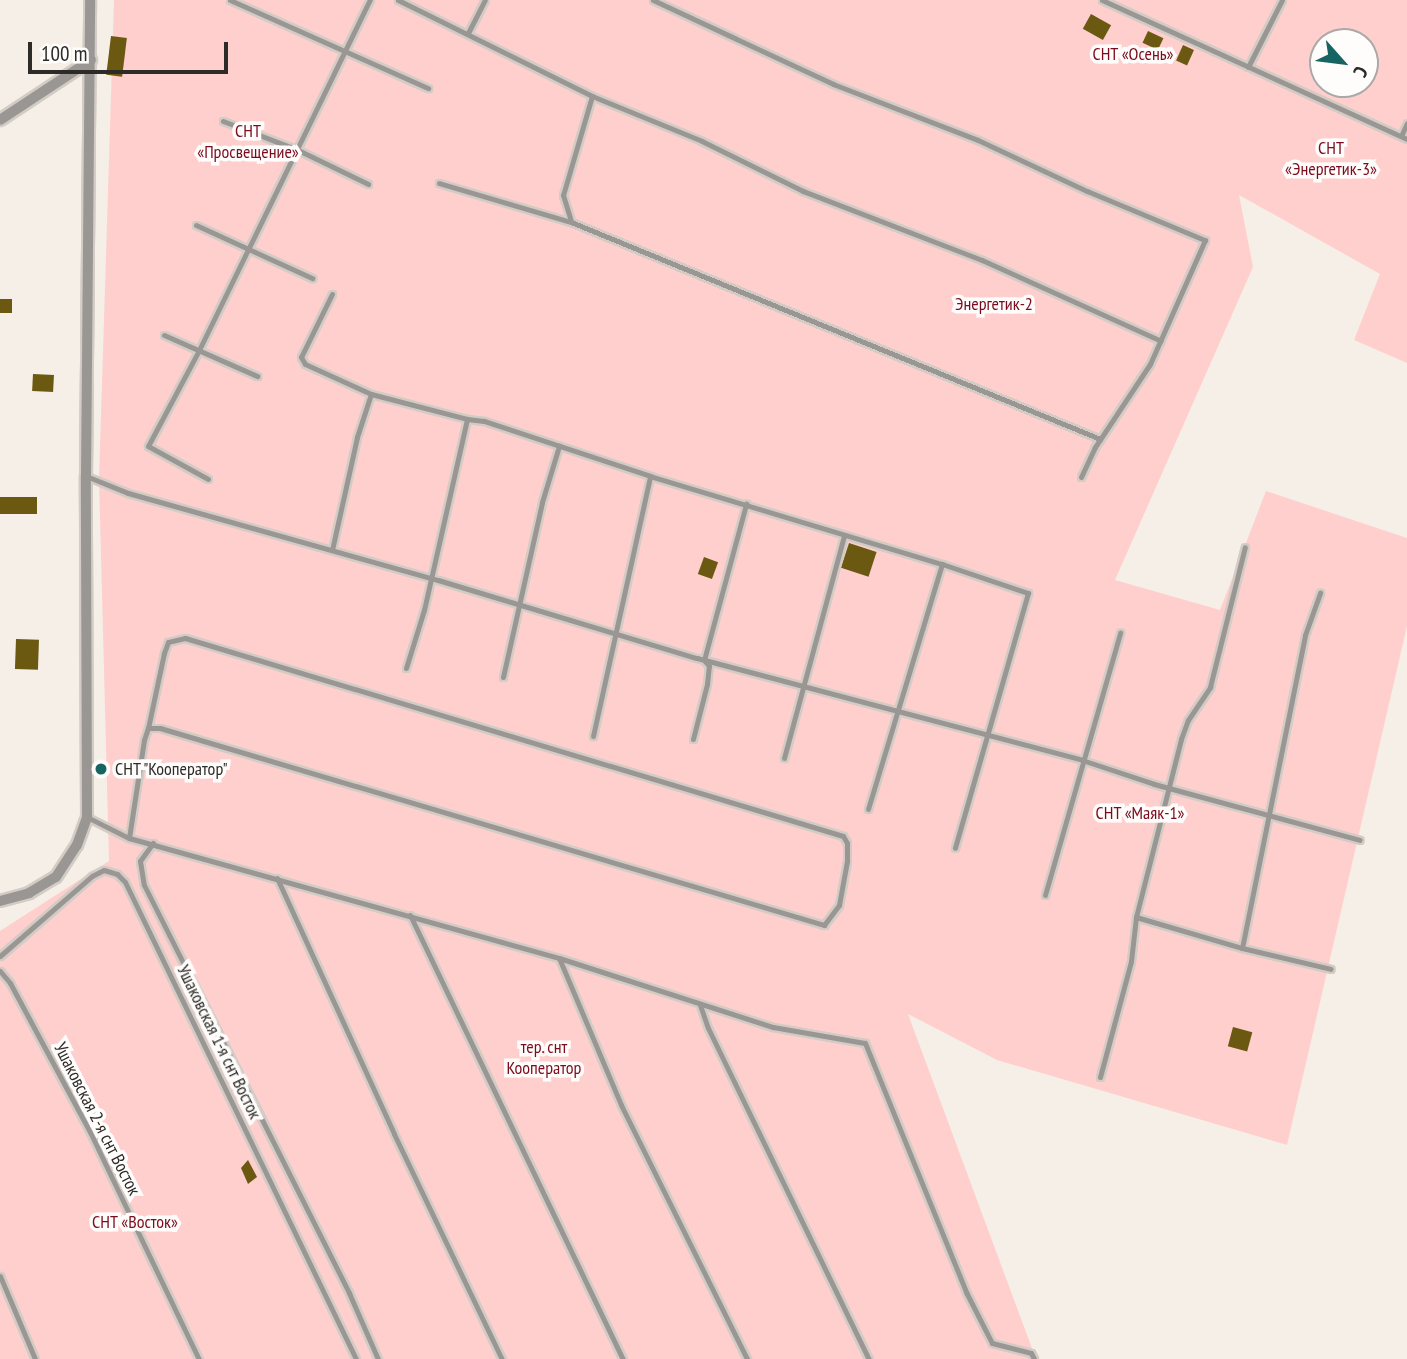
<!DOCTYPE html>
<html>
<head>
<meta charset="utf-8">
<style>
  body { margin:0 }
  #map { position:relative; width:1407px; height:1359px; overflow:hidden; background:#f6efe7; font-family:"PT Sans Narrow",sans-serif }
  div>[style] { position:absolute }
  .green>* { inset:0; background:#ffcfcd }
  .building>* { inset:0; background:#6b5912; transform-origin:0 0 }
  .roads { filter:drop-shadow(2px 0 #d2ccc5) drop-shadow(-2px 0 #d2ccc5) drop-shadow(0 2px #d2ccc5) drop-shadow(0 -2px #d2ccc5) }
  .service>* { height:5px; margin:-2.5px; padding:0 2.5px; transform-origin:2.5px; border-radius:2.5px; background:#9a9694 }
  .minor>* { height:10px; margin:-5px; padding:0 5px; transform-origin:5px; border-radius:5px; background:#9a9694 }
  .dots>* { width:19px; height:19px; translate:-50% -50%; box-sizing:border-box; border:4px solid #fffdfc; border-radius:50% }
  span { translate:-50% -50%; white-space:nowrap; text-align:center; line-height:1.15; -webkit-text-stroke:7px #fffdfc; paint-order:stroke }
  .park-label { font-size:18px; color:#7a0c1d }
  .poi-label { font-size:18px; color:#2d2b28 }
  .left { translate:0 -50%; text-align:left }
  .street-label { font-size:18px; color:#2d2b28 }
  .north { position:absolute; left:1309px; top:28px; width:70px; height:70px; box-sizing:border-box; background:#fffdfc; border:2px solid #aba9a7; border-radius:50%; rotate:118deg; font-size:19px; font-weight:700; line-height:28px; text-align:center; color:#2d2b28 }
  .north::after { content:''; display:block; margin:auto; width:24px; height:32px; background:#176563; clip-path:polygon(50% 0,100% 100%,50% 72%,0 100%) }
  .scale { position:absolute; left:28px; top:42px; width:200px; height:32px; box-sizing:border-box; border:4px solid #2d2b28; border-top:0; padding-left:9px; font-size:21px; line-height:24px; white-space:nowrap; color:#2d2b28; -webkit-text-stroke:5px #fffdfc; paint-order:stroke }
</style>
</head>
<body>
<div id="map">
  <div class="green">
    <i style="clip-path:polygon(evenodd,114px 0,1407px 0,1407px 363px,1354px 340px,1380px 274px,1239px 195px,1253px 267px,1115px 580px,1220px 610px,1266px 491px,1407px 538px,1407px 626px,1287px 1145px,997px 1060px,908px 1014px,1036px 1359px,360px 1359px,163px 970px,354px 1359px,0 1359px,0 931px,109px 861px,99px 479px,114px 0,1323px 42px,1365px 42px,1365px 84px,1323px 84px,1323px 42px)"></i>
  </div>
  <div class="building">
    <i style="left:1091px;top:14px;width:23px;height:17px;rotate:29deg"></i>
    <i style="left:1148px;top:31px;width:17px;height:13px;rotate:25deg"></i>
    <i style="left:111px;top:36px;width:16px;height:39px;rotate:7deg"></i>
    <i style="left:1183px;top:45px;width:12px;height:17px;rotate:24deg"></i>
    <i style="left:0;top:299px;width:12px;height:14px"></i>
    <i style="left:33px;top:374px;width:21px;height:17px;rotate:3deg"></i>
    <i style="left:0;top:497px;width:37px;height:17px"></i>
    <i style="left:849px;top:543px;width:29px;height:26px;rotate:18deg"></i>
    <i style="left:704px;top:557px;width:15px;height:18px;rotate:20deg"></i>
    <i style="left:16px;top:639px;width:23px;height:30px;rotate:2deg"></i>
    <i style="left:1233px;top:1027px;width:20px;height:20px;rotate:15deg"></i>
    <i style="clip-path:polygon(248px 1160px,257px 1177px,248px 1184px,241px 1168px)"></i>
  </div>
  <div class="roads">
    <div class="service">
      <i style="left:230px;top:0;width:217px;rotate:24deg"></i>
      <i style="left:398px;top:0;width:216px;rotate:26.3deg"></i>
      <i style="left:592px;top:96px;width:119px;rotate:22.2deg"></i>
      <i style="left:702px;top:141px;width:113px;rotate:26.3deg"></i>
      <i style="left:803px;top:191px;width:192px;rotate:21.1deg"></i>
      <i style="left:982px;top:260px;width:196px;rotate:24.3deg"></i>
      <i style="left:653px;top:0;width:199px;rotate:25deg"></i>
      <i style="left:833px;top:84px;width:155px;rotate:21.1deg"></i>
      <i style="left:978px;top:140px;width:120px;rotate:25.1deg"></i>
      <i style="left:1087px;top:191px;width:128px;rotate:22.6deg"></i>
      <i style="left:1205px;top:240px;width:136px;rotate:113.9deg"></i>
      <i style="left:1150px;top:364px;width:100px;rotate:123.5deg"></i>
      <i style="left:1095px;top:447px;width:33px;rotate:115deg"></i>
      <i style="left:1102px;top:0;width:335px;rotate:24.5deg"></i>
      <i style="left:468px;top:33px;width:37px;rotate:-63deg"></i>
      <i style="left:1248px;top:67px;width:75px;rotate:-63.1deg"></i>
      <i style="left:592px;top:96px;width:103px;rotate:106.3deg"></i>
      <i style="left:563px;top:195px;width:28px;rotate:73deg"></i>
      <i style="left:571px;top:222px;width:572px;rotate:22.3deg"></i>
      <i style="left:223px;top:121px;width:80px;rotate:21.1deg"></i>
      <i style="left:298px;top:150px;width:78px;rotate:25.9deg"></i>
      <i style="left:1401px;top:136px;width:14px;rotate:-65deg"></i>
      <i style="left:439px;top:183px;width:138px;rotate:16.5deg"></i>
      <i style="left:196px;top:225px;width:128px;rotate:24.6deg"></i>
      <i style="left:332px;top:294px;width:70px;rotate:116.2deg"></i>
      <i style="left:301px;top:357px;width:8px;rotate:60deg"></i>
      <i style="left:305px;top:364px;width:72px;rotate:24.4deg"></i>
      <i style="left:371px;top:394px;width:99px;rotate:14.6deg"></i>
      <i style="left:467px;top:419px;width:17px;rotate:7deg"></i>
      <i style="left:484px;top:421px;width:175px;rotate:18.3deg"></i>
      <i style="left:650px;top:476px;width:305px;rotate:16.8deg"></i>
      <i style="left:942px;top:564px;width:91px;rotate:18.6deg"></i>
      <i style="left:1028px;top:593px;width:265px;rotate:106deg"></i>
      <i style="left:164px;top:335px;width:102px;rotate:23.8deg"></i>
      <i style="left:86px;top:476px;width:45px;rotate:22deg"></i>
      <i style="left:128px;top:493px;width:322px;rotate:15.7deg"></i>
      <i style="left:438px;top:580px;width:270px;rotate:16.8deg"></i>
      <i style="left:697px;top:658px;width:398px;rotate:14.8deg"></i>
      <i style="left:1082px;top:760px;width:76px;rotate:18.4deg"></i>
      <i style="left:1154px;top:784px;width:213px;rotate:15.2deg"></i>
      <i style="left:208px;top:479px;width:68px;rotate:-151.2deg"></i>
      <i style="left:148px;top:446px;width:109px;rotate:-62deg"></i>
      <i style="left:199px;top:350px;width:390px;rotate:-64deg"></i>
      <i style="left:332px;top:550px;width:116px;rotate:-77.5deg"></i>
      <i style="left:357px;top:437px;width:45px;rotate:-72deg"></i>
      <i style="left:406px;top:668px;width:61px;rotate:-72.8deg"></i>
      <i style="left:424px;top:610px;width:196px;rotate:-77.3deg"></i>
      <i style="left:503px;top:677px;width:179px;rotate:-77.4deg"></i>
      <i style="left:542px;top:502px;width:59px;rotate:-73.1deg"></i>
      <i style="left:593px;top:736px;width:266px;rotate:-77.6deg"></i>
      <i style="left:693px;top:739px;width:57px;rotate:-75.7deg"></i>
      <i style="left:707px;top:684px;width:18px;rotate:-84deg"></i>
      <i style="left:709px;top:666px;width:8px;rotate:-130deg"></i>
      <i style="left:704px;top:660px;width:162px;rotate:-74.9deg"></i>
      <i style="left:784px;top:758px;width:230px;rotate:-74.9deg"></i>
      <i style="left:868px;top:809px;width:256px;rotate:-73.2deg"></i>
      <i style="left:87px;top:817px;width:47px;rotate:26.6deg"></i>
      <i style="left:129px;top:838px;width:446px;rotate:15.6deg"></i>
      <i style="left:559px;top:958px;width:225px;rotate:17.9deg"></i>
      <i style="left:773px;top:1027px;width:93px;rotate:9.9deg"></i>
      <i style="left:865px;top:1043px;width:269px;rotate:67.9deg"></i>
      <i style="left:966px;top:1292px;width:57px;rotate:63deg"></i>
      <i style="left:992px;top:1343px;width:40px;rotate:14.4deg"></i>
      <i style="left:1031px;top:1353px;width:7px;rotate:63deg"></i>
      <i style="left:129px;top:838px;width:99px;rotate:-81.3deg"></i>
      <i style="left:144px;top:740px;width:13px;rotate:-72deg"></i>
      <i style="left:148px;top:728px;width:12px"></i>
      <i style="left:160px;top:728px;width:693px;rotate:16.52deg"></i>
      <i style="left:824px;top:925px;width:25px;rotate:-53deg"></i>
      <i style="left:839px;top:905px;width:45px;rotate:-79.7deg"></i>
      <i style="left:847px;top:861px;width:18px;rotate:-90deg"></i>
      <i style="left:847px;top:843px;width:8px;rotate:-120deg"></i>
      <i style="left:843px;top:836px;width:687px;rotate:-163.25deg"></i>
      <i style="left:185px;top:638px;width:17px;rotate:167deg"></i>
      <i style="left:168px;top:642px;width:12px;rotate:110deg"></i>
      <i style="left:164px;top:653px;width:77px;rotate:102deg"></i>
      <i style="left:153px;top:843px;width:22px;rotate:126deg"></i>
      <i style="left:140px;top:861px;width:24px;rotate:81deg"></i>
      <i style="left:144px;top:885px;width:457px;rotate:63.3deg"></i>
      <i style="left:349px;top:1293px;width:72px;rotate:66.3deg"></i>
      <i style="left:277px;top:878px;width:281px;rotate:65.4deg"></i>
      <i style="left:394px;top:1134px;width:250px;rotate:64.4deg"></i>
      <i style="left:1045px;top:895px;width:273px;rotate:-74deg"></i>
      <i style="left:410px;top:915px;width:492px;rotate:64.4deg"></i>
      <i style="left:1136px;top:917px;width:110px;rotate:16.3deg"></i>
      <i style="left:1242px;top:948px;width:91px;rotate:13.3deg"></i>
      <i style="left:1242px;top:948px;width:319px;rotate:-78.6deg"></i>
      <i style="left:1305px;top:635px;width:45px;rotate:-70.3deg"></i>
      <i style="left:0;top:956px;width:122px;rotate:-41deg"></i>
      <i style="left:92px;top:876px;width:13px;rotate:-27deg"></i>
      <i style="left:104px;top:870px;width:14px;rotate:17deg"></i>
      <i style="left:117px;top:874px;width:11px;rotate:45deg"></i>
      <i style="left:125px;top:882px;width:530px;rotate:64.16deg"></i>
      <i style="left:559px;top:958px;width:160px;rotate:67.1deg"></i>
      <i style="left:621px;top:1105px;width:284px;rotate:63.6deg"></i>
      <i style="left:0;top:971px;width:16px;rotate:50deg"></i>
      <i style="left:10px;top:983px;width:169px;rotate:61.8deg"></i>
      <i style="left:90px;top:1132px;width:252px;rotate:64.4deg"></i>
      <i style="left:700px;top:1005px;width:24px;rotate:71deg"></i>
      <i style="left:708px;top:1028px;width:368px;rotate:64.1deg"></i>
      <i style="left:1100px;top:1077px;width:120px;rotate:-75deg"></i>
      <i style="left:1131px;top:961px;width:44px;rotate:-83.5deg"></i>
      <i style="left:1136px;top:917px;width:184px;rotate:-75.8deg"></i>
      <i style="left:1181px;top:739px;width:20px;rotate:-70deg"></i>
      <i style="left:1188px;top:720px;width:40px;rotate:-56deg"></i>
      <i style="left:1210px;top:687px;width:144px;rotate:-76deg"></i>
      <i style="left:0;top:1276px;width:90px;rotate:67.1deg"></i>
    </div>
    <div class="minor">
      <i style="left:0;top:120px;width:109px;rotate:-33.4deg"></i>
      <i style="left:0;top:901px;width:30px;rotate:-15deg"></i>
      <i style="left:29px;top:893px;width:31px;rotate:-31deg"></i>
      <i style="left:56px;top:877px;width:38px;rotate:-57deg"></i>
      <i style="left:77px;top:845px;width:30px;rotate:-70deg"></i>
      <i style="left:87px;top:817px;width:341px;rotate:-90.2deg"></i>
      <i style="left:86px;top:476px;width:476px;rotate:-89.5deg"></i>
    </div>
  </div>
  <div class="dots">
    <i style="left:101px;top:769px;background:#176563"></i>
  </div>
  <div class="park-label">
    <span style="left:1133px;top:54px">СНТ «Осень»</span>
    <span style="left:248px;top:142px">СНТ<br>«Просвещение»</span>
    <span style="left:1331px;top:159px">СНТ<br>«Энергетик-3»</span>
    <span style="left:994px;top:304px">Энергетик-2</span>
    <span style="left:1140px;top:813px">СНТ «Маяк-1»</span>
    <span style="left:544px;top:1058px">тер. снт<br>Кооператор</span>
    <span style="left:135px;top:1222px">СНТ «Восток»</span>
  </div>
  <div class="poi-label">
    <span class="left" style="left:115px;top:769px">СНТ "Кооператор"</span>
  </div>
  <div class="street-label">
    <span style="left:219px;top:1042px;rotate:64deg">Ушаковская 1-я снт Восток</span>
    <span style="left:97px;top:1119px;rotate:63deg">Ушаковская 2-я снт Восток</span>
  </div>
  <div class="north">С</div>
  <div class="scale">100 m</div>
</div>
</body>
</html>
